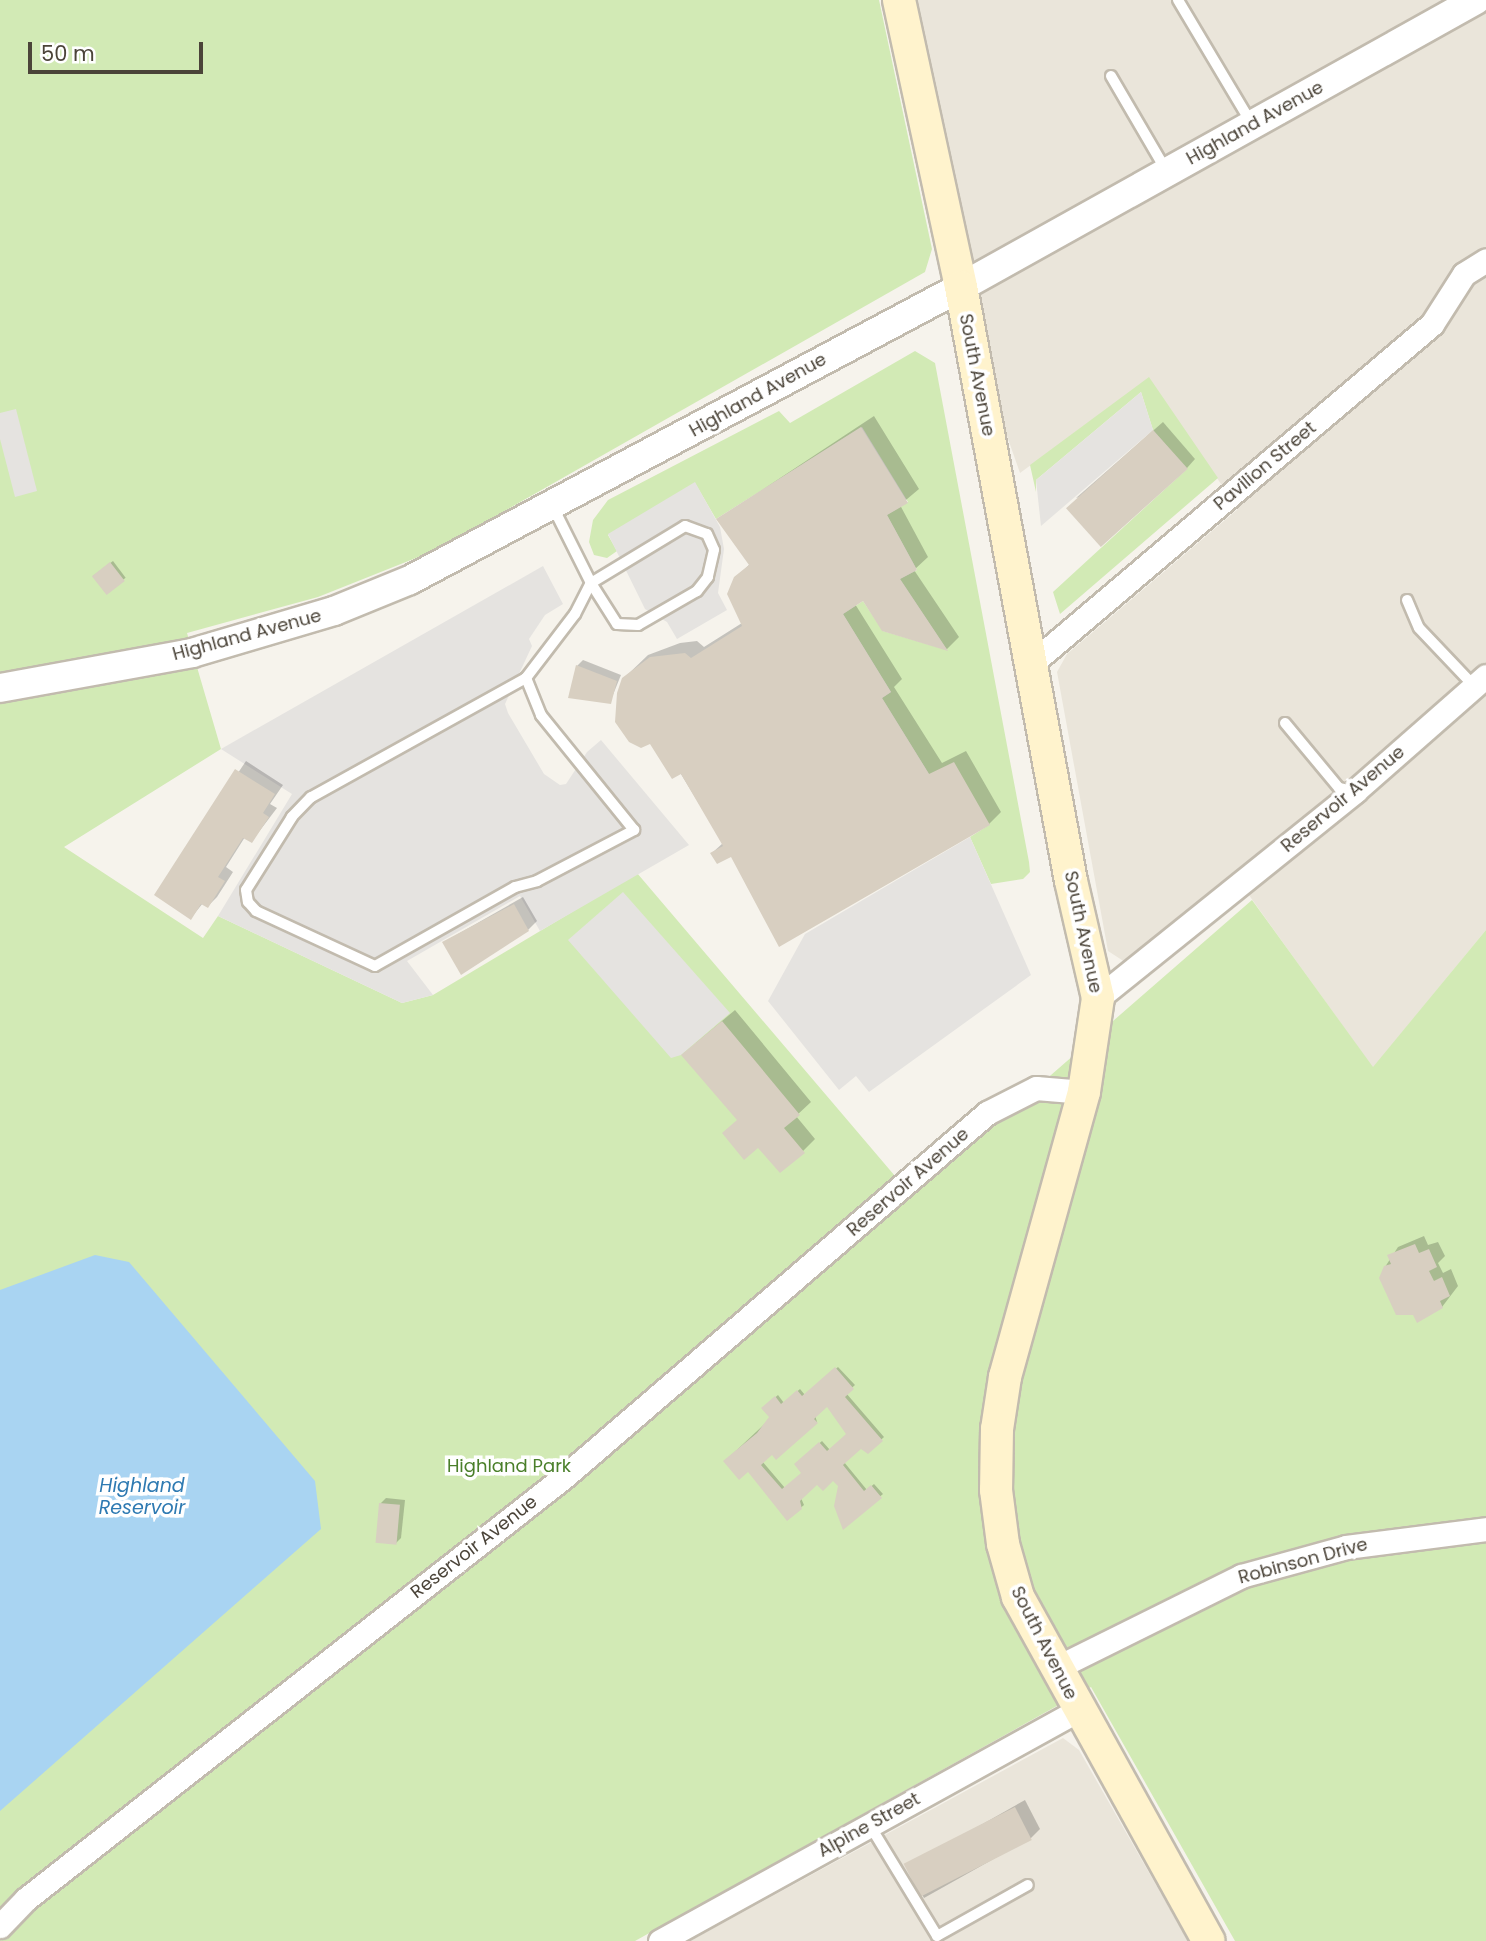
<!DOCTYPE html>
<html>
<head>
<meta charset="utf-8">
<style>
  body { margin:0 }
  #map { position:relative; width:1486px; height:1941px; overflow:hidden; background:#f6f3ec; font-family:Poppins,sans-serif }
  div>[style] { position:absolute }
  .residential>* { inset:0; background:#eae5da }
  .green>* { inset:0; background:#d2eab5 }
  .parking>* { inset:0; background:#e5e3e0 }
  .water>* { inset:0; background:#a9d4f2 }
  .shadow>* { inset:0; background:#0003; transform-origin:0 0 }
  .building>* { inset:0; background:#d8cfc1; transform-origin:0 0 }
  .roads { filter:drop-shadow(2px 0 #c2bbae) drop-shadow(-2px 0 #c2bbae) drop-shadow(0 2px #c2bbae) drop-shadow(0 -2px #c2bbae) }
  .service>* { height:10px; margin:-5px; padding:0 5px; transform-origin:5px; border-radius:5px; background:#fff }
  .minor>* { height:23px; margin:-11.5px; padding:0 11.5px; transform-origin:11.5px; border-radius:11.5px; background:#fff }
  .tertiary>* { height:28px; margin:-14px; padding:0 14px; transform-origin:14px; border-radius:14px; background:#fff }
  .secondary>* { height:32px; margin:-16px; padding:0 16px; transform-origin:16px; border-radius:16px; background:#fff3cd }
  span { translate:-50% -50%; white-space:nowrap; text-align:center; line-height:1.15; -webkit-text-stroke:7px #fff; paint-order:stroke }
  .street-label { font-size:18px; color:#4b4439 }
  .park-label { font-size:18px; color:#4a7f2a }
  .water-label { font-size:19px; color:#2e7ab2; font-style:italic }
  .scale { position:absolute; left:28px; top:42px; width:175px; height:32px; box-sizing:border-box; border:4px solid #4b4439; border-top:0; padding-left:9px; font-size:21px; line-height:24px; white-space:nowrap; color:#4b4439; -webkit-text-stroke:5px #fff; paint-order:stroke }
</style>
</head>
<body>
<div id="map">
  <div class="residential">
    <i style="clip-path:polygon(899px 0,1486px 0,1486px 930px,1373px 1068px,1236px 877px,1125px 962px,1108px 951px,1057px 672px,1067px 654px,1238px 509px,1149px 378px,1020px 473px,968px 325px)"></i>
    <i style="clip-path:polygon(1063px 1738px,1079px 1750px,1188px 1941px,690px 1941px)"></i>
  </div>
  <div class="green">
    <i style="clip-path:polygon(0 0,879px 0,932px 249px,925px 272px,436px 550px,318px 597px,187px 633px,221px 749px,64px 847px,203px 938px,218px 916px,402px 1003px,433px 995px,637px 873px,912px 1196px,1252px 900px,1373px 1067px,1486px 930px,1486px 1941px,1235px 1941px,1091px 1687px,635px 1941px,0 1941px)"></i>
    <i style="clip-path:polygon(915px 351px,935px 363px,1029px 862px,1030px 872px,1023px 879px,991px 884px,970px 837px,989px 825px,929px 774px,882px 698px,891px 692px,843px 614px,863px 601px,883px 631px,947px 650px,900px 579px,917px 570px,887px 515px,908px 502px,862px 427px,716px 519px,695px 483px,608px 535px,617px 551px,607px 558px,594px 555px,589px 542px,593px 520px,608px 500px,779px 411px,790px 423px)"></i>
    <i style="clip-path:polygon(1149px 377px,1218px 478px,1060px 614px,1053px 592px,1187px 469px,1153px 430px,1141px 392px,1036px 480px,1036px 492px,1030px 465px)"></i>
  </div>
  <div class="parking">
    <i style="clip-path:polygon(1141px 392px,1153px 430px,1041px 526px,1036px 480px)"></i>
    <i style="clip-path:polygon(16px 409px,37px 491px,15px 497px,0 439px,0 413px)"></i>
    <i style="clip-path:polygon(695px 482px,720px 527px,724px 549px,718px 593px,727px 610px,677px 639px,667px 622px,645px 609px,608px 534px)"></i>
    <i style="clip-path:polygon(543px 566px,563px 604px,545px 615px,529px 639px,532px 646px,505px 704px,508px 713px,544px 774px,560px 785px,566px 784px,587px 752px,601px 740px,689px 845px,540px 931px,520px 896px,407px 961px,433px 995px,402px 1003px,218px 916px,292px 794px,221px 749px)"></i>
    <i style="clip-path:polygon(970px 837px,1031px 975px,869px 1092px,856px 1076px,839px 1090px,768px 1001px,805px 934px)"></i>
    <i style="clip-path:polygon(623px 892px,730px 1013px,681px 1055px,671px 1058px,568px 940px)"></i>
  </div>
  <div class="water">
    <i style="clip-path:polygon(95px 1255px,129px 1262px,315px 1481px,321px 1529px,0 1811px,0 1290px)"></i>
  </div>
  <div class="shadow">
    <i style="clip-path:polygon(874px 416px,919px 489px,900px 505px,928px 557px,914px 570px,959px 637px,947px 649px,884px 629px,863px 599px,855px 604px,902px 679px,894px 687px,942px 763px,966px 751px,1001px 812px,989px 824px,712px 853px,723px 843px,623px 679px,648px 655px,680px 643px,697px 641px,704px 647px,742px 623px,735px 578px,750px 564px,718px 519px)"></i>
    <i style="clip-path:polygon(1163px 422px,1195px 459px,1187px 468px,1076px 498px)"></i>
    <i style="left:113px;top:561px;width:21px;height:25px;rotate:53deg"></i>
    <i style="clip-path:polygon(583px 660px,621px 675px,610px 702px,577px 666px)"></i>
    <i style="clip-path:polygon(246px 761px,283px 785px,270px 804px,277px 808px,252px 841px,245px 837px,226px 867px,233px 872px,217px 897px,208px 906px,203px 903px,191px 918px,156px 895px)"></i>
    <i style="clip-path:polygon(523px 897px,537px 921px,528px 930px,444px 942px)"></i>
    <i style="clip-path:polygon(735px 1010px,811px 1102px,796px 1116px,815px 1139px,803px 1151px,738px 1119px,696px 1043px)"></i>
    <i style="clip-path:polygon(1424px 1236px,1428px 1245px,1438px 1242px,1445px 1256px,1438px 1263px,1443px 1273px,1451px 1269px,1458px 1286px,1442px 1307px,1385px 1267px,1398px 1247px)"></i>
    <i style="clip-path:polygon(evenodd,838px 1367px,855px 1385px,846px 1393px,884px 1437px,868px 1452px,861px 1447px,844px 1462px,867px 1490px,874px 1484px,883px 1494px,843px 1527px,840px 1486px,834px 1479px,817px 1483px,801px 1498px,804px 1505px,787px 1519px,748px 1470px,725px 1461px,772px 1417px,763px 1408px,778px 1395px,784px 1403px,800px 1389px,805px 1395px,838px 1367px,828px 1405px,848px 1434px,830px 1450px,822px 1441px,796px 1464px,803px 1473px,785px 1488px,762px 1461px,817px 1422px,815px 1415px,828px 1405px)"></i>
    <i style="clip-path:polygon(386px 1498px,405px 1500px,401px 1538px,396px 1543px,380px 1504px)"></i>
    <i style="clip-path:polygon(1025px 1800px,1040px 1829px,1031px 1838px,924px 1898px,908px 1869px,914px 1863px)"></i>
  </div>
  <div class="building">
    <i style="clip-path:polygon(861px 427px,908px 503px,887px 515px,917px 570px,900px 579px,948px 651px,882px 631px,863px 601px,843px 614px,891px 692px,882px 698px,929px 774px,954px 762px,990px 825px,779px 947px,731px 857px,717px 864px,710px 853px,723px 846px,681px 774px,672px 779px,650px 744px,641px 748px,629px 742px,615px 722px,617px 693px,622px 678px,650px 657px,685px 653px,691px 658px,742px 626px,727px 594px,734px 577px,749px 565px,716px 519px)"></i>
    <i style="left:1153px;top:430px;width:52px;height:117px;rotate:48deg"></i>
    <i style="left:110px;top:562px;width:24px;height:23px;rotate:52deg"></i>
    <i style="clip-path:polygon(576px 665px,617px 681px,611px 704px,568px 698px)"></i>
    <i style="clip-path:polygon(235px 769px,275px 794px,263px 813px,269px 817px,252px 843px,243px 838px,218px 877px,225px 881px,208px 908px,201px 904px,191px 920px,154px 895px)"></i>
    <i style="clip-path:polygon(514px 904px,529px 931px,461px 975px,442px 942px)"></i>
    <i style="clip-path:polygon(722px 1021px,800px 1115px,784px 1128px,805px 1153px,780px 1173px,758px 1148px,744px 1160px,722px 1133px,737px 1120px,681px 1055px)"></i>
    <i style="clip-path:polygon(1415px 1244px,1419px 1253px,1429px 1249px,1437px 1267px,1429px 1271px,1434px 1281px,1442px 1277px,1450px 1296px,1440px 1301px,1443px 1308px,1417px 1323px,1413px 1315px,1396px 1315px,1379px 1278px,1384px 1266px,1391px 1264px,1387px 1255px)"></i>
    <i style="clip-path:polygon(evenodd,835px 1367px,854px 1389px,845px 1397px,883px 1441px,868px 1454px,861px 1449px,843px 1465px,864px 1491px,871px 1485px,882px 1498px,843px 1530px,834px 1506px,838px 1486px,833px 1481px,823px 1491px,817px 1485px,800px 1501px,802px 1509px,787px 1521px,748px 1472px,739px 1480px,723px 1461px,757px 1433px,769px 1417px,761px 1408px,775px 1396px,781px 1404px,797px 1390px,802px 1396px,835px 1367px,827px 1407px,846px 1434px,827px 1451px,819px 1442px,794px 1464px,801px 1473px,782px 1489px,761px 1465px,772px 1455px,776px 1460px,818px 1423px,814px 1419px,827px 1407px)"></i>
    <i style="left:379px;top:1503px;width:21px;height:40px;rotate:5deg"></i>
    <i style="left:1015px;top:1807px;width:37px;height:125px;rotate:63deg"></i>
  </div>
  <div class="roads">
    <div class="service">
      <i style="left:1178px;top:0;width:144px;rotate:59.2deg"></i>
      <i style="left:1111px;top:76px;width:109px;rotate:59.7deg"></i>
      <i style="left:685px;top:526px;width:23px;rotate:20deg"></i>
      <i style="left:707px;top:534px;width:17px;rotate:66deg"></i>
      <i style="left:714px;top:550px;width:28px;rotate:103deg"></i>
      <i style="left:708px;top:577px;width:18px;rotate:128deg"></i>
      <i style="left:697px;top:591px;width:68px;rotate:150deg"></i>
      <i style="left:638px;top:625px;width:21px;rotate:-177deg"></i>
      <i style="left:617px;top:624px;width:49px;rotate:-122.4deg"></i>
      <i style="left:591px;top:583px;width:110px;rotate:-31.2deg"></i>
      <i style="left:1407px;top:600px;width:30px;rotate:67deg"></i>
      <i style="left:1419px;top:628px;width:80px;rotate:46.5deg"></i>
      <i style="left:526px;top:678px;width:246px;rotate:151deg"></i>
      <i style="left:311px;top:797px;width:28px;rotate:134deg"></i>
      <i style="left:292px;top:817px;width:86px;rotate:122.2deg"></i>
      <i style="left:246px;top:890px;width:12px;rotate:81deg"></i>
      <i style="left:248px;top:902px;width:12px;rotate:48deg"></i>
      <i style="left:256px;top:911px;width:131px;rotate:24.8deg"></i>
      <i style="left:375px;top:966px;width:161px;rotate:-29.4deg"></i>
      <i style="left:515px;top:887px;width:23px;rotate:-15deg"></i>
      <i style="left:537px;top:881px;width:110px;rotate:-27.7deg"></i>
      <i style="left:634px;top:830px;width:148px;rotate:-129deg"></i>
      <i style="left:541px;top:715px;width:40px;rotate:-112deg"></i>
      <i style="left:526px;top:678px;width:81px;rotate:-52.6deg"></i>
      <i style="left:575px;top:614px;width:35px;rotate:-63deg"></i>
      <i style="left:591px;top:583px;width:85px;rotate:-116.6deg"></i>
      <i style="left:1285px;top:723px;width:85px;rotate:50.3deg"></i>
      <i style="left:1339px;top:788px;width:14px;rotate:12deg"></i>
      <i style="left:869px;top:1824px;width:131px;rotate:58.7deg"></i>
      <i style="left:937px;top:1936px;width:104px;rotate:-29.3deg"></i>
    </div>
    <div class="minor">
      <i style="left:1032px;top:663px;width:524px;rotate:-40.28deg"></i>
      <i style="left:1432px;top:324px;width:59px;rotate:-57.4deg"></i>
      <i style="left:1464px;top:274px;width:26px;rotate:-32deg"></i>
      <i style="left:1098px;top:998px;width:330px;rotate:-38.8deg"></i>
      <i style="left:1355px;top:791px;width:174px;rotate:-41.3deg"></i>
      <i style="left:1056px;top:1668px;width:207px;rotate:-26.4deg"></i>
      <i style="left:1241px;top:1576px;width:109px;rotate:-15.4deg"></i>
      <i style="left:1346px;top:1547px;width:141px;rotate:-7.3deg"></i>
      <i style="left:0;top:1926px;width:37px;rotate:-46deg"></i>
      <i style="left:26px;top:1899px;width:685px;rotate:-38.12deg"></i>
      <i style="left:565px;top:1476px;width:557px;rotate:-40.7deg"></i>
      <i style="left:987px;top:1113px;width:55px;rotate:-27deg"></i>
      <i style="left:1036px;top:1088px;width:48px;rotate:4.8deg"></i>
      <i style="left:660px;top:1941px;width:478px;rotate:-28.9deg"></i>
    </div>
    <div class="tertiary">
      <i style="left:0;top:688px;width:195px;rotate:-10.3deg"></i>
      <i style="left:192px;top:653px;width:148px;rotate:-16.5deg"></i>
      <i style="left:334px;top:611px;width:82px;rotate:-22.2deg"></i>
      <i style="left:410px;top:580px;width:624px;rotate:-28deg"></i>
      <i style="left:961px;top:287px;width:590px;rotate:-29.13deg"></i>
    </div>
    <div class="secondary">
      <i style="left:899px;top:0;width:294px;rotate:77.8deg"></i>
      <i style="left:961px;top:287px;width:604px;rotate:79.51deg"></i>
      <i style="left:1071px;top:881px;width:120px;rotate:77deg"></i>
      <i style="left:1098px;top:998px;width:95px;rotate:98.5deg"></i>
      <i style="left:1084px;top:1092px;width:296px;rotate:105.5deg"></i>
      <i style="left:1005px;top:1377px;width:53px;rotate:98.7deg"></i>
      <i style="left:997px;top:1429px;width:61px;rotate:90.9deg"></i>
      <i style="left:996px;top:1490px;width:54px;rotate:82.6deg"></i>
      <i style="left:1003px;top:1544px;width:55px;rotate:74.2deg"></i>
      <i style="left:1018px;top:1597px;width:393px;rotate:61deg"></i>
    </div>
  </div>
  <div class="street-label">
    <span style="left:1255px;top:123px;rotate:-29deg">Highland Avenue</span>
    <span style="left:977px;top:375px;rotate:79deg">South Avenue</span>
    <span style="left:758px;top:395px;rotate:-29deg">Highland Avenue</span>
    <span style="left:1265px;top:466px;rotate:-40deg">Pavilion Street</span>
    <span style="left:247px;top:635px;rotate:-15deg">Highland Avenue</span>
    <span style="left:1343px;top:799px;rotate:-40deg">Reservoir Avenue</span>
    <span style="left:1083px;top:932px;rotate:78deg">South Avenue</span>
    <span style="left:908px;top:1182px;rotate:-41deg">Reservoir Avenue</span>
    <span style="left:474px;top:1547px;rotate:-38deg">Reservoir Avenue</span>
    <span style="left:1303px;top:1561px;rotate:-15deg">Robinson Drive</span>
    <span style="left:1044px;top:1643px;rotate:63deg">South Avenue</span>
    <span style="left:869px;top:1825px;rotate:-29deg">Alpine Street</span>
  </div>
  <div class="park-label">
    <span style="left:509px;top:1466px">Highland Park</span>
  </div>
  <div class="water-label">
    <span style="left:142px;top:1497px">Highland<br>Reservoir</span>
  </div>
  <div class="scale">50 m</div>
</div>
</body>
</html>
